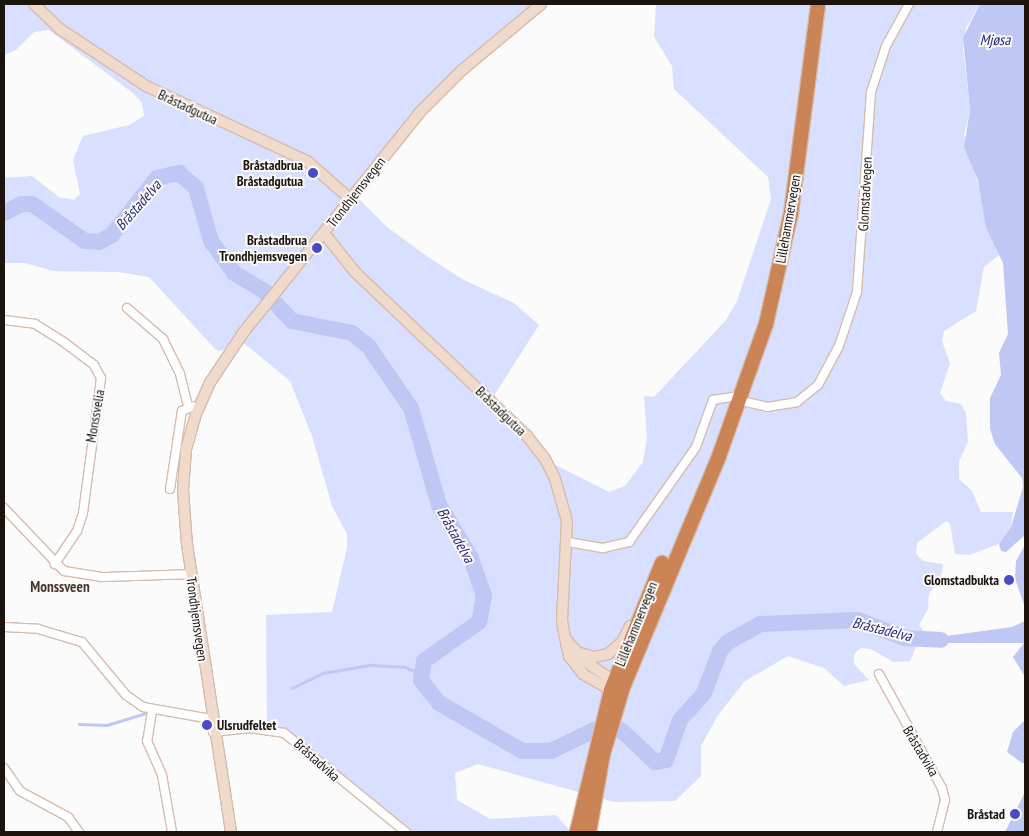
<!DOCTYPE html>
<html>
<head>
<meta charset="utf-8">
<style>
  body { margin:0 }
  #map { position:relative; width:1029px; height:836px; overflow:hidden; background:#fbfbfb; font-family:"PT Sans Narrow",sans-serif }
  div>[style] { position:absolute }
  .green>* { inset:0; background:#d9dffe }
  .water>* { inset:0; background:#bfc8f5 }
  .stream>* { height:2.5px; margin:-1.25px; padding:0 1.25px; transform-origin:1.25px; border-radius:1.25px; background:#bfc8f5 }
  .river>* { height:16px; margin:-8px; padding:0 8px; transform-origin:8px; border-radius:8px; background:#bfc8f5 }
  .roads { filter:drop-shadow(1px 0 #d6bcad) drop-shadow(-1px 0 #d6bcad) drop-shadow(0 1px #d6bcad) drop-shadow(0 -1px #d6bcad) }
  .street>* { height:8px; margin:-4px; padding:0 4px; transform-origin:4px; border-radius:4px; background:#fff }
  .secondary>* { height:10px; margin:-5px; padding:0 5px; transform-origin:5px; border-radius:5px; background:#efdacc }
  .highway>* { height:14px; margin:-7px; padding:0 7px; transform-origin:7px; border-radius:7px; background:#ca8456 }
  .dots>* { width:14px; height:14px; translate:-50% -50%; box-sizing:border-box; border:2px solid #fbfbfb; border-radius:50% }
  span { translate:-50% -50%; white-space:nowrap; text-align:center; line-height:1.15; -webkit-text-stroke:4px #fbfbfb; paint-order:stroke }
  .street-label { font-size:14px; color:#1d140e }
  .poi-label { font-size:14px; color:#1d140e; font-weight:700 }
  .right { translate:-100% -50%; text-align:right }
  .left { translate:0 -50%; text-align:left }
  .water-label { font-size:15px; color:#29287c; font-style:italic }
  .neighbourhood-label { font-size:15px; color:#4a3629; font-weight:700 }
  .frame { position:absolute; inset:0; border:5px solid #1d140e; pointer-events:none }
</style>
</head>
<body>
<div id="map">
  <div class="green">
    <i style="clip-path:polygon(4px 4px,540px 4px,437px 94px,355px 195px,387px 227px,428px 257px,462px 279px,514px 303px,539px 325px,495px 394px,495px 399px,550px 462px,609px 492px,625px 486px,643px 462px,647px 438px,644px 396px,654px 397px,726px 320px,737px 301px,771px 199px,768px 177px,674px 89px,672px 66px,654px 37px,656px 4px,980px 4px,966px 28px,963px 48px,970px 110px,964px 135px,984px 204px,986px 228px,1000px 254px,984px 267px,976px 311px,944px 331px,942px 341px,950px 363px,940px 393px,946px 401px,961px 404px,966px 413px,968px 442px,959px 461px,959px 479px,972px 491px,981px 512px,1013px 512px,1011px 527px,999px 544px,969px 555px,955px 554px,950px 524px,946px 521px,917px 543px,916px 554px,923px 561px,943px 564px,942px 573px,929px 594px,928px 609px,919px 625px,924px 632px,941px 640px,916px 647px,910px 661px,894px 662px,870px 649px,861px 648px,854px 654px,854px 664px,869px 680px,844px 686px,824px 668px,788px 656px,745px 681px,718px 715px,701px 746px,701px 776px,675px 801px,614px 802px,478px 764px,455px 773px,457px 800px,490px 819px,556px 815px,571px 832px,403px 832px,298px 739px,267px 730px,266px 615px,332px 612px,347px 548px,347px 534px,332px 506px,312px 436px,290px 381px,240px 340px,221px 351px,216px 350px,149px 277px,118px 272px,53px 271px,25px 263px,4px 263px,4px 178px,32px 176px,59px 197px,74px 200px,80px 194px,73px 160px,83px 136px,129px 125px,144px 116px,142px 103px,134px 94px,49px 30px,34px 32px,16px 50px,4px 55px)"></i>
  </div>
  <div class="water">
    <i style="clip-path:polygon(980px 4px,1025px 4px,1025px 535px,1006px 552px,1001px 551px,999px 544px,1011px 527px,1023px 487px,1022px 478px,995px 444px,990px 429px,990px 398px,1001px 375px,999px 353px,1008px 334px,1003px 263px,986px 228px,978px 180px,964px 147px,970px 110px,963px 38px)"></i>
    <i style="clip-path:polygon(1025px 545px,1025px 608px,1015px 578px,1016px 561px)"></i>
    <i style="clip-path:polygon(1025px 621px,1025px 677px,1013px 657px,1024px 643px,940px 643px,939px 637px,1012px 627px)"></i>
    <i style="clip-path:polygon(1025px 720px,1025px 763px,1022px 763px,1007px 752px,1013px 732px)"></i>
    <i style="clip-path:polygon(1025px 790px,1025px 832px,1005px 832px,1024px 794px)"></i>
  </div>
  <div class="stream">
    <i style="left:292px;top:688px;width:34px;rotate:-26deg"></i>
    <i style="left:323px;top:673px;width:48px;rotate:-9.7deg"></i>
    <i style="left:370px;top:665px;width:35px;rotate:3deg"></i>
    <i style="left:405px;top:667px;width:15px;rotate:23deg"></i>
    <i style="left:79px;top:724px;width:28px;rotate:2deg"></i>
    <i style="left:107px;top:725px;width:39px;rotate:-17deg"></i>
  </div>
  <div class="river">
    <i style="left:4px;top:213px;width:20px;rotate:-27deg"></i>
    <i style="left:22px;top:204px;width:10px"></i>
    <i style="left:32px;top:204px;width:65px;rotate:34.9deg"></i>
    <i style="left:85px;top:241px;width:14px;rotate:4deg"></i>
    <i style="left:99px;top:242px;width:15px;rotate:-28deg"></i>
    <i style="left:112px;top:235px;width:73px;rotate:-51.7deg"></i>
    <i style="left:157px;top:178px;width:23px;rotate:-13deg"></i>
    <i style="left:179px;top:173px;width:23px;rotate:41deg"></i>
    <i style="left:196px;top:188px;width:55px;rotate:74.2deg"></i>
    <i style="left:211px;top:241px;width:39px;rotate:54deg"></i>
    <i style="left:234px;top:273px;width:35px;rotate:31deg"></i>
    <i style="left:264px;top:291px;width:41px;rotate:47deg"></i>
    <i style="left:292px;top:321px;width:61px;rotate:11.3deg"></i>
    <i style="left:352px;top:333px;width:22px;rotate:39deg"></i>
    <i style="left:369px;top:347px;width:74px;rotate:55.5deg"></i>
    <i style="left:411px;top:408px;width:101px;rotate:73.9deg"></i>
    <i style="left:439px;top:505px;width:62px;rotate:58.9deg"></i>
    <i style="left:471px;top:558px;width:39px;rotate:71deg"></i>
    <i style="left:484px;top:595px;width:27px;rotate:100deg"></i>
    <i style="left:479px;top:622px;width:67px;rotate:144.7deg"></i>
    <i style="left:424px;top:661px;width:19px;rotate:99deg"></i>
    <i style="left:421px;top:680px;width:29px;rotate:52deg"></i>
    <i style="left:439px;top:703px;width:96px;rotate:30deg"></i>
    <i style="left:522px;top:751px;width:29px"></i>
    <i style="left:551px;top:751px;width:48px;rotate:-26deg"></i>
    <i style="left:594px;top:730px;width:17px;rotate:-10deg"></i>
    <i style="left:611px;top:727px;width:12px;rotate:20deg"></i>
    <i style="left:622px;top:731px;width:45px;rotate:43.2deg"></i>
    <i style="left:655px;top:762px;width:11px;rotate:-10deg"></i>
    <i style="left:666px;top:760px;width:42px;rotate:-70.7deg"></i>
    <i style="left:680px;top:720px;width:36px;rotate:-48deg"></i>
    <i style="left:704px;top:693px;width:45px;rotate:-69.1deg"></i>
    <i style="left:720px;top:651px;width:12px;rotate:-48deg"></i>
    <i style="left:728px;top:642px;width:37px;rotate:-29deg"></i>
    <i style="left:760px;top:624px;width:98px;rotate:-2.3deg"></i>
    <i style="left:858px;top:620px;width:50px;rotate:21deg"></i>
    <i style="left:905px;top:638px;width:36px;rotate:3deg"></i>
  </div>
  <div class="roads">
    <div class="street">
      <i style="left:127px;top:308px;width:48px;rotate:40.7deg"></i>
      <i style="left:163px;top:339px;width:39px;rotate:64deg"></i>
      <i style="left:180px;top:374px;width:33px;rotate:76deg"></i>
      <i style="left:4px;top:320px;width:31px;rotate:7deg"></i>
      <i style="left:35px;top:324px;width:36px;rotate:32deg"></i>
      <i style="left:65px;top:343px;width:36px;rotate:37deg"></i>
      <i style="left:94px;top:365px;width:15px;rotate:62deg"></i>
      <i style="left:101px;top:378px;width:136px;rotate:97.6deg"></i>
      <i style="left:83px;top:513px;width:19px;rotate:108deg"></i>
      <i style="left:77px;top:531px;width:40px;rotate:124deg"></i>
      <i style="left:746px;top:402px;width:22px;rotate:13deg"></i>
      <i style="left:767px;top:407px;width:30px;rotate:-9deg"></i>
      <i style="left:797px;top:402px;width:27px;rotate:-39deg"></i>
      <i style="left:818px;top:385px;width:44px;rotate:-61.7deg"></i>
      <i style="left:839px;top:346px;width:57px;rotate:-71.6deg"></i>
      <i style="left:857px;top:292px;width:200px;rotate:-86deg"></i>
      <i style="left:871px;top:92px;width:48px;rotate:-71.9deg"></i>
      <i style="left:886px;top:46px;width:48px;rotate:-61.3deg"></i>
      <i style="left:170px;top:489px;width:79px;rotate:-81.3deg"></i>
      <i style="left:182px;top:411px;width:12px;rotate:-24deg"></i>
      <i style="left:4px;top:508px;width:87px;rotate:46.4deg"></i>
      <i style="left:64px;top:571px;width:37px;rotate:9deg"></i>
      <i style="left:101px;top:577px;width:90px;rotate:-1.9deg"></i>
      <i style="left:568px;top:542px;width:36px;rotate:10deg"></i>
      <i style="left:603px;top:548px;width:27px;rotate:-13deg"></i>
      <i style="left:629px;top:542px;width:116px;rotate:-54.8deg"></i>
      <i style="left:696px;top:447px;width:50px;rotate:-70.1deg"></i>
      <i style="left:713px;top:400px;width:20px;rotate:-9deg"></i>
      <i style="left:4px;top:627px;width:34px;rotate:3deg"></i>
      <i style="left:38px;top:629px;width:46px;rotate:16.5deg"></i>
      <i style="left:82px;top:642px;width:69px;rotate:50.3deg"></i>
      <i style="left:126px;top:695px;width:21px;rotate:35deg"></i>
      <i style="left:143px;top:707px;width:69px;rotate:10deg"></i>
      <i style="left:879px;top:674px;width:130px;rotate:61.1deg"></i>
      <i style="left:942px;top:788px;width:12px;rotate:76deg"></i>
      <i style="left:945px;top:800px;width:33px;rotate:104deg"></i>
      <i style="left:152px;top:711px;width:30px;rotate:99deg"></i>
      <i style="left:147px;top:741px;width:37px;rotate:66deg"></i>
      <i style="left:162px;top:775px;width:58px;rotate:80deg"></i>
      <i style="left:213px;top:732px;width:36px;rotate:-6deg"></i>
      <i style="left:249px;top:728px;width:35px;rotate:8deg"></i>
      <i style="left:284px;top:733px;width:157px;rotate:39.1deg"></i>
      <i style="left:4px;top:768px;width:28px;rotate:55deg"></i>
      <i style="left:20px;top:791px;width:55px;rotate:28.4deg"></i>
      <i style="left:68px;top:817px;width:19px;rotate:54deg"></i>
    </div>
    <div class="secondary">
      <i style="left:34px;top:4px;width:36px;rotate:44deg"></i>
      <i style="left:60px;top:29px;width:103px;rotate:33.5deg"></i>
      <i style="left:146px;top:86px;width:178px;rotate:25deg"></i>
      <i style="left:307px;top:161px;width:56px;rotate:41.4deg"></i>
      <i style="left:324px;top:233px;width:50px;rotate:51.5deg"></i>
      <i style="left:355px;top:272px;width:238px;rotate:43.6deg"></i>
      <i style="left:527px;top:436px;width:29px;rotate:52deg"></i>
      <i style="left:545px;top:459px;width:22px;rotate:63deg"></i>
      <i style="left:555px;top:479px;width:44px;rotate:74.1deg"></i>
      <i style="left:567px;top:521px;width:99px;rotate:92.9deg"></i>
      <i style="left:562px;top:620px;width:13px;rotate:81deg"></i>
      <i style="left:564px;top:633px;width:24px;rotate:78deg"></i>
      <i style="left:569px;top:656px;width:23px;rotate:52deg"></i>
      <i style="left:583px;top:674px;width:32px;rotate:30deg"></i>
      <i style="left:611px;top:690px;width:12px;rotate:-14deg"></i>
      <i style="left:623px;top:687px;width:43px;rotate:-146.3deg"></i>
      <i style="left:587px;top:663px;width:31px;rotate:-132deg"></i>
      <i style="left:580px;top:653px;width:15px;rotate:16deg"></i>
      <i style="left:594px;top:657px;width:14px;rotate:-12deg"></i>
      <i style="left:608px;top:654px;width:18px;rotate:-41deg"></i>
      <i style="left:622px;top:642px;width:18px;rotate:-63deg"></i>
      <i style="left:231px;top:832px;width:290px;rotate:-98.7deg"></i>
      <i style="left:187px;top:545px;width:55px;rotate:-94.2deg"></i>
      <i style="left:183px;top:490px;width:41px;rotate:-85.8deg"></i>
      <i style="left:186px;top:449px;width:36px;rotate:-74deg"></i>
      <i style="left:196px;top:414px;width:36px;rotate:-66deg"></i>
      <i style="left:211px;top:381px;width:58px;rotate:-56.3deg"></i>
      <i style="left:243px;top:333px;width:282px;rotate:-51.3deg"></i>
      <i style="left:419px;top:113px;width:59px;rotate:-45deg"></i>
      <i style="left:461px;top:71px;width:104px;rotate:-39.9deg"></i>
    </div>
    <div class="highway">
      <i style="left:577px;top:832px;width:146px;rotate:-76.5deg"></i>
      <i style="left:611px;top:690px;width:137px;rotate:-68.1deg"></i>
      <i style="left:589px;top:832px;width:79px;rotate:-79.8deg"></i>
      <i style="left:603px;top:754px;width:70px;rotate:-73.4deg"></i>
      <i style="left:623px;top:687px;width:250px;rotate:-67.4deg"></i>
      <i style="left:719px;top:456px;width:140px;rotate:-70.4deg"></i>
      <i style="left:766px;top:324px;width:114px;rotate:-77.3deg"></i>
      <i style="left:791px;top:213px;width:211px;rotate:-82.6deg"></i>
    </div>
  </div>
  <div class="dots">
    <i style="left:313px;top:173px;background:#494cc2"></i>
    <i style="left:317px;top:248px;background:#494cc2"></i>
    <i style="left:1009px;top:580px;background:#494cc2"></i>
    <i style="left:207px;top:725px;background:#494cc2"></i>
    <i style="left:1015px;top:814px;background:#494cc2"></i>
  </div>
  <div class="street-label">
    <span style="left:188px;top:107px;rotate:25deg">Bråstadgutua</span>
    <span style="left:356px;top:192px;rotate:-52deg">Trondhjemsvegen</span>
    <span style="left:865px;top:194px;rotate:-87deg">Glomstadvegen</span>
    <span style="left:788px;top:219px;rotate:-80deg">Lillehammervegen</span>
    <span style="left:501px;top:411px;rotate:44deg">Bråstadgutua</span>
    <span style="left:95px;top:416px;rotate:-80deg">Monssvelia</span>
    <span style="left:197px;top:619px;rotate:82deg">Trondhjemsvegen</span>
    <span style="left:636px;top:624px;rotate:-68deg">Lillehammervegen</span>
    <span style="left:921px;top:751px;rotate:59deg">Bråstadvika</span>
    <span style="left:317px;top:760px;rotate:42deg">Bråstadvika</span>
  </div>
  <div class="poi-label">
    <span class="right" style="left:303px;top:173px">Bråstadbrua<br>Bråstadgutua</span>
    <span class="right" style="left:307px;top:248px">Bråstadbrua<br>Trondhjemsvegen</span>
    <span class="right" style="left:999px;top:580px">Glomstadbukta</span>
    <span class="left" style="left:217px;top:725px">Ulsrudfeltet</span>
    <span class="right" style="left:1005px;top:814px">Bråstad</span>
  </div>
  <div class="water-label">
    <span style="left:995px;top:40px">Mjøsa</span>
    <span style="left:138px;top:205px;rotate:-49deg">Bråstadelva</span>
    <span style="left:456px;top:535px;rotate:61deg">Bråstadelva</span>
    <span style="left:882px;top:629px;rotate:14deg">Bråstadelva</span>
  </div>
  <div class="neighbourhood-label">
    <span style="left:60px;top:587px">Monssveen</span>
  </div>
  <div class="frame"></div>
</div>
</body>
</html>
